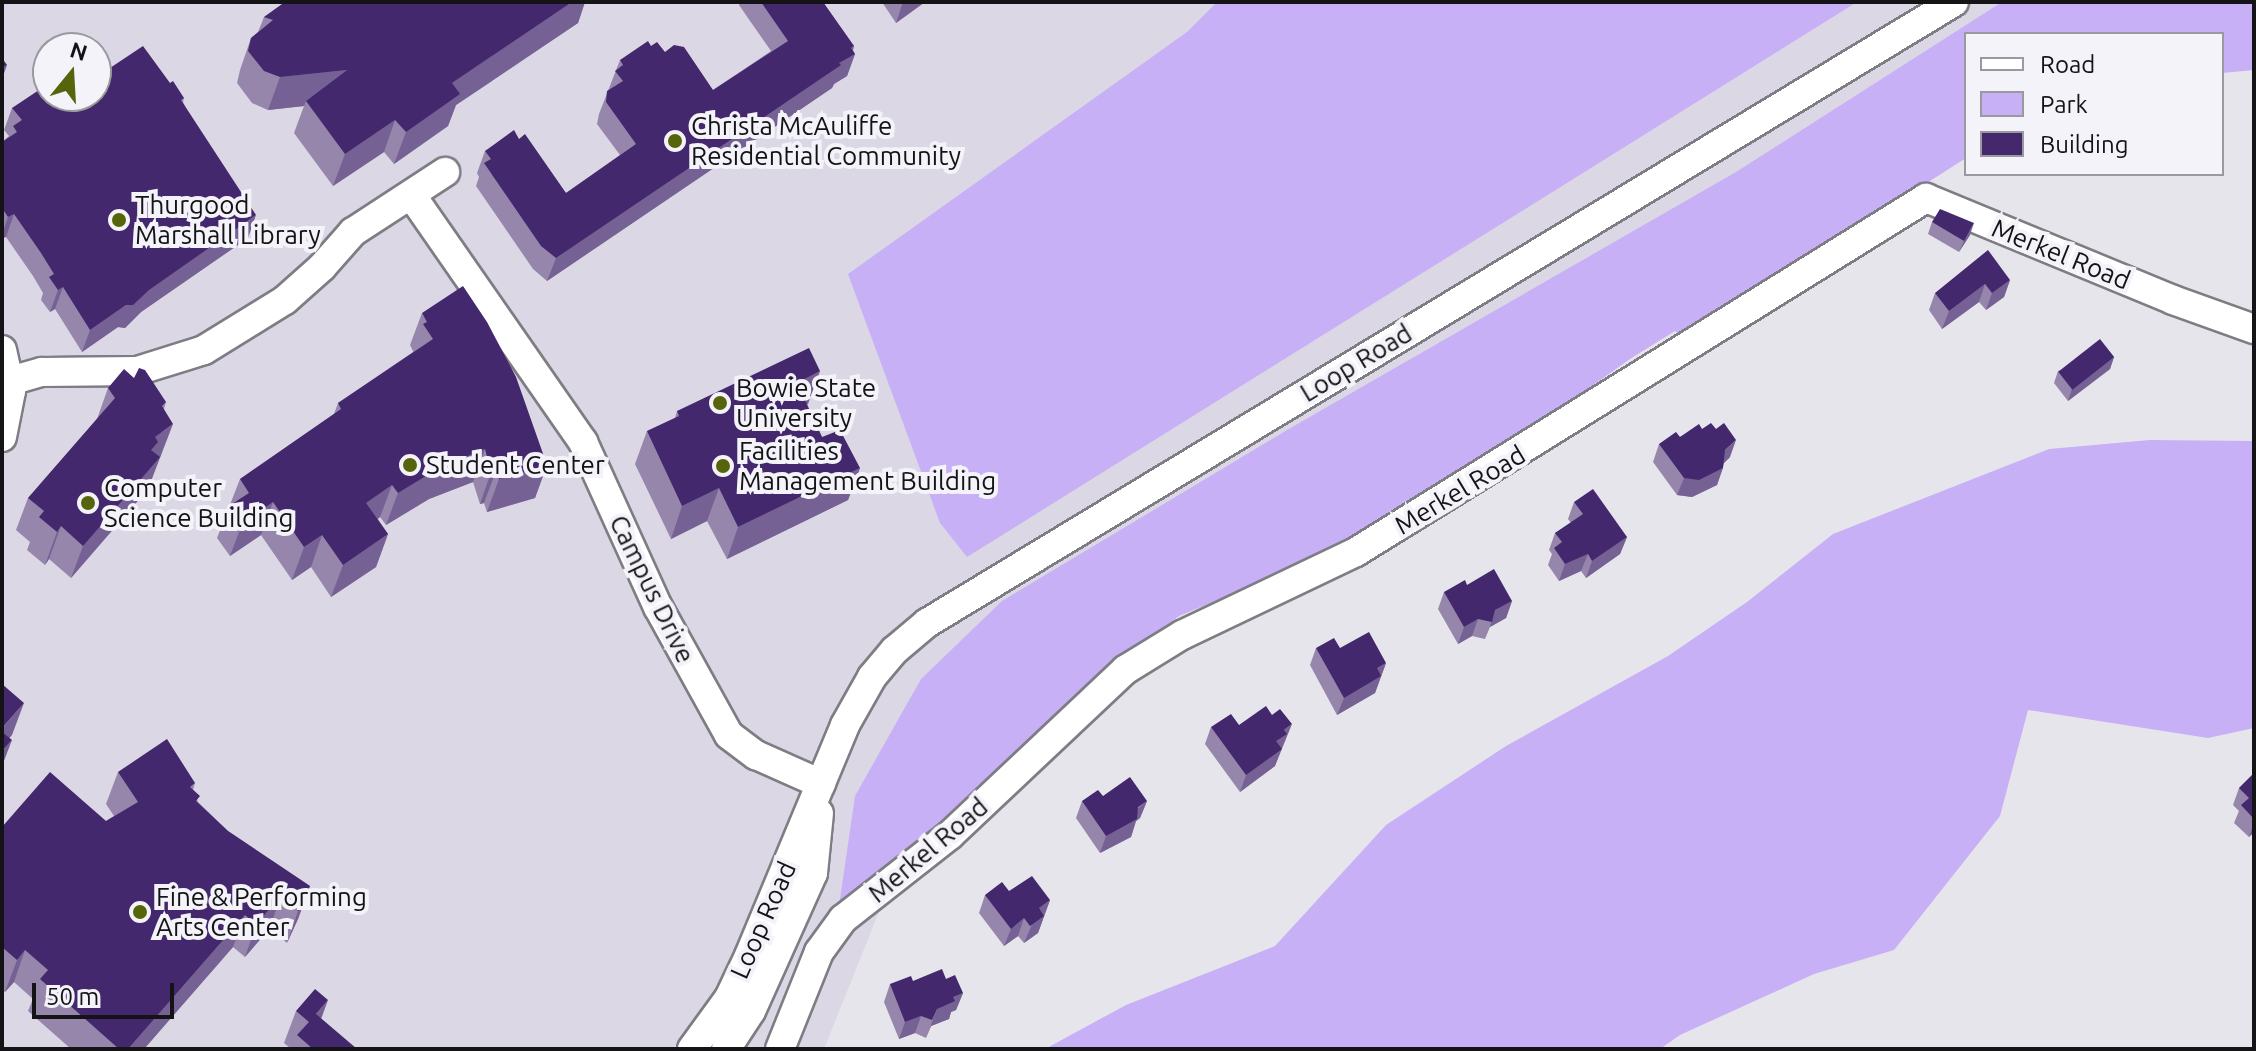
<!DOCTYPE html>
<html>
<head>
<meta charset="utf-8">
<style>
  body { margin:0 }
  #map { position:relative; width:2256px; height:1051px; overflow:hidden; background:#e7e5ec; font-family:Ubuntu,sans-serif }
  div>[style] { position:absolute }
  .built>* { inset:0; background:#dbd7e5 }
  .green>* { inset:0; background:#c7b0f6 }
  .roads { filter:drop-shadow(2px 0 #7e7d83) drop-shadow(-2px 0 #7e7d83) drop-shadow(0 2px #7e7d83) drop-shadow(0 -2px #7e7d83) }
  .minor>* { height:28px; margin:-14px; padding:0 14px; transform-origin:14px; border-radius:14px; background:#fff }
  .wall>* { inset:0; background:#9686ac }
  .shaded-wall>* { inset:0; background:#756193 }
  .building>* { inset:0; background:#44286d; transform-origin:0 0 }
  .dots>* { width:22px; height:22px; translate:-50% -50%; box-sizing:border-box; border:4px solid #f4f3f9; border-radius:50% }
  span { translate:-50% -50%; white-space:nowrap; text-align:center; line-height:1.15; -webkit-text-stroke:8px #f4f3f9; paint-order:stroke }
  .poi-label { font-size:26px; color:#141416 }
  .left { translate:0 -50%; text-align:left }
  .street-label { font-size:26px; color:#141416 }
  .frame { position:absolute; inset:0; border:4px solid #141416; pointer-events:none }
  .legend { position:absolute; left:1964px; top:32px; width:260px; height:144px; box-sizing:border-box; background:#f4f3f9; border:2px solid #9a9a9e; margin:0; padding:10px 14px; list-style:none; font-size:24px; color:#141416 }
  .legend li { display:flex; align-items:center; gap:16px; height:40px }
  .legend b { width:40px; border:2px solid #9a9a9e }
  .north { position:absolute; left:32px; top:32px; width:80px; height:80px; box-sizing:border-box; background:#f4f3f9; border:2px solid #9a9a9e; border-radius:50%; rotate:18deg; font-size:22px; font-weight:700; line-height:32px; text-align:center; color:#141416 }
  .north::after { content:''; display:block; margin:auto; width:28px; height:36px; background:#56650b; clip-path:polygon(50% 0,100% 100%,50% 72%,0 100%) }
  .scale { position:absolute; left:32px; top:983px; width:142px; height:36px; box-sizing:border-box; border:4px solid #141416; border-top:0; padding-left:10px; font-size:24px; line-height:28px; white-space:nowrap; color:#141416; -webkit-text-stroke:6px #f4f3f9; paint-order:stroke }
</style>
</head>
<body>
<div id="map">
  <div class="built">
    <i style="clip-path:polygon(evenodd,2px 2px,2062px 2px,1966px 34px,960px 710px,824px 1049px,2px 1049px,2px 2px,48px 48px,96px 48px,96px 96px,48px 96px,48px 48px)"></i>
  </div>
  <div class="green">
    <i style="clip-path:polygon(1217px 2px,1857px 2px,967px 557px,940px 523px,848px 274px,1187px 32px)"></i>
    <i style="clip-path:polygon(2002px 2px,2254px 2px,2254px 70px,2222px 73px,2222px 34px,1966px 34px,1966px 158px,1684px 338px,1675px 331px,1630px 359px,1445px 490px,1310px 562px,1179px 616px,1070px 700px,903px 861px,839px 906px,855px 796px,921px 679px,1002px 601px,1287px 430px,1736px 172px)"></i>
    <i style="clip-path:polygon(2150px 440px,2254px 441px,2254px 728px,2208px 738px,2028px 710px,2000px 816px,1894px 950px,1814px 974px,1680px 1035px,1660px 1049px,1045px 1049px,1126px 1005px,1275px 946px,1386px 825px,1506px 746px,1668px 656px,1747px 602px,1833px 534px,2049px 449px)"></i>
  </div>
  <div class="roads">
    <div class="minor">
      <i style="left:412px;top:196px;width:300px;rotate:55.2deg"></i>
      <i style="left:583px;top:442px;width:181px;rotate:65.6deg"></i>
      <i style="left:658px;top:607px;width:146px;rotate:61deg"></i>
      <i style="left:729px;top:735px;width:34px;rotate:37deg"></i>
      <i style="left:756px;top:755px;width:71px;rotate:24deg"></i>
      <i style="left:2px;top:350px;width:42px;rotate:77.6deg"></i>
      <i style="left:11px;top:391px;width:47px;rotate:101.1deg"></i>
      <i style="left:10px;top:381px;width:33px;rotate:-16deg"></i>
      <i style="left:42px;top:372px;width:95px;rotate:-0.6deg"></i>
      <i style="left:137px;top:371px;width:70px;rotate:-17.4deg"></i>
      <i style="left:204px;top:350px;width:95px;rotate:-31.7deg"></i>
      <i style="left:285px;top:300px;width:50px;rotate:-41.7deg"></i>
      <i style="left:322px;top:267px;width:47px;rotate:-48.5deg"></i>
      <i style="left:353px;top:232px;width:110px;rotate:-33.1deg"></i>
      <i style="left:692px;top:1049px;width:63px;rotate:-54deg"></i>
      <i style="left:729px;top:998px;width:47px;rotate:-64.5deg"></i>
      <i style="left:749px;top:956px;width:250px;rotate:-67.4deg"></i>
      <i style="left:845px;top:725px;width:55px;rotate:-60.6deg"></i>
      <i style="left:872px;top:677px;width:35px;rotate:-50deg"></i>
      <i style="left:895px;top:650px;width:42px;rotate:-40.2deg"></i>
      <i style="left:927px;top:623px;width:1200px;rotate:-31.16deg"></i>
      <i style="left:726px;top:1049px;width:45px;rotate:-56.7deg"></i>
      <i style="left:751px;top:1011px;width:151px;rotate:-65.8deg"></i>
      <i style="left:813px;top:873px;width:60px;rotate:-84.3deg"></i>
      <i style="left:780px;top:1049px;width:105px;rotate:-68.1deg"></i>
      <i style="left:819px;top:952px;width:41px;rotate:-54deg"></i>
      <i style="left:843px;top:919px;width:136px;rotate:-38.1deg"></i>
      <i style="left:950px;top:835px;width:241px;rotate:-43.3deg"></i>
      <i style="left:1125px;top:670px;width:67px;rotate:-31.6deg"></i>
      <i style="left:1182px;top:635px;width:193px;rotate:-25.5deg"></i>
      <i style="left:1356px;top:552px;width:671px;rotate:-31.84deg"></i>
      <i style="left:1926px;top:198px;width:267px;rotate:22.4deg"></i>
      <i style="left:2173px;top:300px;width:86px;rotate:19.7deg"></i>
    </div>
  </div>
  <div class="wall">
    <i style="clip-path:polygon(285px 2px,585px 2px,578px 23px,456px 105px,448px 126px,394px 164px,384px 152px,333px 186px,294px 133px,304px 106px,268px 110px,252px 103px,237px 83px,240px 70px,251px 38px,258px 32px,264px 17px)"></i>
    <i style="clip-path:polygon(740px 2px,823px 2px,854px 46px,853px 50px,855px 54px,847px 76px,834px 84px,832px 88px,547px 281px,533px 269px,476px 186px,479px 177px,477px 173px,485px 151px,519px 139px,566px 193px,620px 155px,597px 124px,599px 114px,620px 60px,651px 46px,665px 52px,713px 90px,771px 51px,739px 5px)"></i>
    <i style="clip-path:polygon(882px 2px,925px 2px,896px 23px)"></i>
    <i style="clip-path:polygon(101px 74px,170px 83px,184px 98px,183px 102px,248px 238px,141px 312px,125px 328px,118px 327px,82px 352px,55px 309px,50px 312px,41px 300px,43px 293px,33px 276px,6px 237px,2px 238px,2px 142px,9px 136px,4px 130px,12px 108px)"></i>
    <i style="clip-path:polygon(1932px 222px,1970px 235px,1959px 252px,1928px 234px)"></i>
    <i style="clip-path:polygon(2010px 280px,2004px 297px,1986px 310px,1979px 302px,1942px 329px,1929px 310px,1935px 293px)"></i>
    <i style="clip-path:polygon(422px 313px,547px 465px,535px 498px,487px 512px,484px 503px,480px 504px,473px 482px,429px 499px,386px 525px,380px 517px,378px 519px,388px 534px,376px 567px,331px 597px,311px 567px,292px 580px,261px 535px,230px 556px,217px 538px,240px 479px,334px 414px,338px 403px,413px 352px,413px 351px,410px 345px)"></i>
    <i style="clip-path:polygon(2114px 357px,2110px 369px,2068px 401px,2054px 383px,2058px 371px)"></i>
    <i style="clip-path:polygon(820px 371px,807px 404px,822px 437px,860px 468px,848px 500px,727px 559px,707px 521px,671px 539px,635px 464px,647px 431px,675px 418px,677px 411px)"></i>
    <i style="clip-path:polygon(134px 378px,166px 402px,164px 409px,161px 456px,159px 458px,148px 489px,71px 578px,49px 559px,45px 565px,27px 550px,30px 542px,16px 530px,28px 498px,97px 419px,108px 388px)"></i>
    <i style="clip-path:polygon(1702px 429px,1730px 457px,1724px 463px,1717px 485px,1692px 497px,1677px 495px,1653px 462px,1659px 444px)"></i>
    <i style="clip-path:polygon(1574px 502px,1627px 537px,1620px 554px,1586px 578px,1581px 571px,1559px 581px,1548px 565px,1552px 554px,1549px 550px,1555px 533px,1571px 523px,1568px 519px)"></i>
    <i style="clip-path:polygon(1467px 585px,1512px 601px,1506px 618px,1490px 627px,1485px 639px,1472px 636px,1458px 644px,1438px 609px,1444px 592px)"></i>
    <i style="clip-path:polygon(1316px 648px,1340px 648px,1386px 663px,1375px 693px,1337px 715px,1310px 665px)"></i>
    <i style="clip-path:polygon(1239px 725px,1285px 741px,1283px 743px,1275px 766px,1240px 792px,1205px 744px,1211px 727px)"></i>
    <i style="clip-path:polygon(118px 772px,195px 783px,193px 790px,198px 802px,228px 831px,310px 886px,298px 919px,287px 943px,270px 928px,245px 957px,233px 947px,144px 1049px,71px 1049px,28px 1011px,33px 999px,14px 982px,5px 992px,2px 990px,2px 827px,106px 821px,114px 816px,106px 804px)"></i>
    <i style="clip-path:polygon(2254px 773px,2254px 832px,2249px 837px,2234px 823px,2239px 811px,2233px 805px,2239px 788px)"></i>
    <i style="clip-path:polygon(1103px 796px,1147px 801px,1140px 818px,1136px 821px,1131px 837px,1100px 853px,1076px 818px,1082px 801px)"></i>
    <i style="clip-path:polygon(1009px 891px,1050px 900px,1038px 933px,1024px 943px,1018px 936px,1004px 946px,979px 913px,985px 895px)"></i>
    <i style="clip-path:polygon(946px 979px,963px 993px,956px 1010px,951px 1012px,949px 1019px,931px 1026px,926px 1038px,915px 1033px,899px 1039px,884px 1002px,890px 984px,913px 981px)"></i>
    <i style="clip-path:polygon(296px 1011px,321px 1019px,357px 1049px,291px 1049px,284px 1043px)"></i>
  </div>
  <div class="shaded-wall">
    <i style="clip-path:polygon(572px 2px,585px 2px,578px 23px,456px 105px,448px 126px,394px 164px,406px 132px,452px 83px)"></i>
    <i style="clip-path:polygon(903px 2px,925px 2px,896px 23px)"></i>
    <i style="clip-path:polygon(854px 46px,851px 56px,855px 54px,847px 76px,834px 84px,832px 88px,547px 281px,556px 258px,839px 63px)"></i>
    <i style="clip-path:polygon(7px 65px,2px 79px,2px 68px)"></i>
    <i style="clip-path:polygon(347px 70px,306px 101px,304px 106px,268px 110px,280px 77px)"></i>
    <i style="clip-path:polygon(395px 120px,384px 152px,333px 186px,345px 154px)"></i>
    <i style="clip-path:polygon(14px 214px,6px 237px,2px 238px,2px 234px,8px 217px)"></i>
    <i style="clip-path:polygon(256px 215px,248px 238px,141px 312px,125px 328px,118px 327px,82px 352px,90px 330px)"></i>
    <i style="clip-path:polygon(1974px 223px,1970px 235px,1959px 252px,1964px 241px)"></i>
    <i style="clip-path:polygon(2010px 280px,2004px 297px,1986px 310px,1992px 293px)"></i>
    <i style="clip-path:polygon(1985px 284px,1979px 302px,1942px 329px,1949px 311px)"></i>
    <i style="clip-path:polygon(63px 287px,55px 309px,50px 312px,58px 290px)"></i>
    <i style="clip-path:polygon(2114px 357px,2110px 369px,2068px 401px,2072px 389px)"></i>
    <i style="clip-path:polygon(820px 371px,808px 404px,785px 415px,797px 383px)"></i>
    <i style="clip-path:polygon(173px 424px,148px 489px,71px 578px,83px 546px,155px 437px)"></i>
    <i style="clip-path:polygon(1736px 440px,1730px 457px,1719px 468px,1725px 450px)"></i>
    <i style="clip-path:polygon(485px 449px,473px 482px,429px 499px,386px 525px,398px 493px,441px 467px)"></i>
    <i style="clip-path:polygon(547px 465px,535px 498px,487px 512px,499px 479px)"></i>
    <i style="clip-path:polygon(860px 468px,848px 500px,727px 559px,738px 527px)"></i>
    <i style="clip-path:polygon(1723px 468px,1717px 485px,1692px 497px,1677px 495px,1684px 478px)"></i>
    <i style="clip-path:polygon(496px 471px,484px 503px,480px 504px,491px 472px)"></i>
    <i style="clip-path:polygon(392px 485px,380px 517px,355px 535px,366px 503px)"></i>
    <i style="clip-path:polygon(719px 488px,707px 521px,671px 539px,682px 506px)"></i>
    <i style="clip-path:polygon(273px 502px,261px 535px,230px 556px,242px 524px)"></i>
    <i style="clip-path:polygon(61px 526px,49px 559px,45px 565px,57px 532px)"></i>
    <i style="clip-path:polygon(388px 534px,376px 567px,331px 597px,343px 565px)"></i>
    <i style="clip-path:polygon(322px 535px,311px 567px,292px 580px,304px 547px)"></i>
    <i style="clip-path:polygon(1627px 537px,1620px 554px,1586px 578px,1592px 561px)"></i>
    <i style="clip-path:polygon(1588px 554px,1581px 571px,1559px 581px,1565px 564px)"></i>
    <i style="clip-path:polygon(1512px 601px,1506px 618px,1490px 627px,1495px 610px)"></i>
    <i style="clip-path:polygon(1478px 619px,1472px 636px,1458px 644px,1464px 627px)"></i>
    <i style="clip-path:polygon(1386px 663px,1375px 693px,1337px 715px,1344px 698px,1377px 668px)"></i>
    <i style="clip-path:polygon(24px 703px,12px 735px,2px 747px,2px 728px)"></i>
    <i style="clip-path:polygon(1292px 724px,1275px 766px,1240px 792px,1246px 775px,1276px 741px,1284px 730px)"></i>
    <i style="clip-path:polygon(12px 740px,2px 766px,2px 751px)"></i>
    <i style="clip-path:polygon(1147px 801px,1140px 818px,1136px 821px,1131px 837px,1100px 853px,1106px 836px)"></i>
    <i style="clip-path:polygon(2254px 823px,2254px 832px,2249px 837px)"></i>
    <i style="clip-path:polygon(310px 886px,298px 919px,287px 943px,298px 911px)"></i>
    <i style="clip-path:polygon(281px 895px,270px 928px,245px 957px,256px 925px)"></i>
    <i style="clip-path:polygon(1050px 900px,1038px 933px,1024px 943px,1039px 908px)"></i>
    <i style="clip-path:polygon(245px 915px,233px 947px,144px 1049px,128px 1049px)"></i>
    <i style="clip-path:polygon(1024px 918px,1018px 936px,1004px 946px,1011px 929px)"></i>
    <i style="clip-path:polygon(25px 950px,14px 982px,5px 992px,17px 960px)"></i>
    <i style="clip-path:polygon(963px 993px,956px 1010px,951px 1012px,949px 1019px,931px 1026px,926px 1038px,937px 1009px,953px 997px)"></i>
    <i style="clip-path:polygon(328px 1000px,316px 1033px,316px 1014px)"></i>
    <i style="clip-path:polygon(921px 1016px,915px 1033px,899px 1039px,905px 1022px)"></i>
  </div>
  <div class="building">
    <i style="clip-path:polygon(285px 2px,572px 2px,452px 83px,460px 94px,406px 132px,395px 120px,345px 154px,306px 101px,347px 70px,280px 77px,264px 71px,248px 51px,251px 38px,273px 20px,264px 17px)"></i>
    <i style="clip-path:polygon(761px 2px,823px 2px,854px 46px,851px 48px,855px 54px,839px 63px,841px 65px,556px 258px,541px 246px,484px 163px,491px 159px,485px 151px,514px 130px,519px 139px,525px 134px,566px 193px,636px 144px,606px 102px,607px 91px,623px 81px,615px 71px,623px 65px,620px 60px,648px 41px,651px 46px,657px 42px,665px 52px,674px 45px,684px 47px,713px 90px,788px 41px)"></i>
    <i style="clip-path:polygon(143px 46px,170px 83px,173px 81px,184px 98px,181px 100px,256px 215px,149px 290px,133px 305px,126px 305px,90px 330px,63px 287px,58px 290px,49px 277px,54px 274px,41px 253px,14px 214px,8px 217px,2px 208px,2px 142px,17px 132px,13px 126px,22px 120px,12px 108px,48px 84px,48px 96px,96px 96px,96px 68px,101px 74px)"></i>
    <i style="clip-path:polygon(2px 58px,7px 65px,2px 68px)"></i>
    <i style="clip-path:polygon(1940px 209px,1974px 223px,1964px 241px,1932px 222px)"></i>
    <i style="clip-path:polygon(1988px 250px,2010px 280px,1992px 293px,1985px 284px,1949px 311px,1935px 293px)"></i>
    <i style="clip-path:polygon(463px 286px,487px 322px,516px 377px,547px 465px,499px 479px,496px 471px,491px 472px,485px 449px,441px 467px,398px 493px,392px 485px,366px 503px,388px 534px,343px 565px,322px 535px,304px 547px,273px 502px,242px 524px,229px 506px,249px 493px,240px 479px,341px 409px,338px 403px,433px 339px,423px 324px,427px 322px,422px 313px)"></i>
    <i style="left:2100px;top:339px;width:23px;height:53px;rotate:52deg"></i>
    <i style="clip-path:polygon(809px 348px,820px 371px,797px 383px,822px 437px,840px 430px,860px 468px,738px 527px,719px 488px,682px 506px,647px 431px,679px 416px,677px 411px)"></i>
    <i style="clip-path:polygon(139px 368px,145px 370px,166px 402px,162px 406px,173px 424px,155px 437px,158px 442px,151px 450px,160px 457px,83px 546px,61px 526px,57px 532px,39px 517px,44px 511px,28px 498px,115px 398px,108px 388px,124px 369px,134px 378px)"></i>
    <i style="clip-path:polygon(1711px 423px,1716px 429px,1724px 423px,1736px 440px,1725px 450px,1723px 468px,1699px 480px,1684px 478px,1659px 444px,1676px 432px,1680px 437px,1699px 424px,1702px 429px)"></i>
    <i style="clip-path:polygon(1593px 489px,1627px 537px,1592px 561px,1588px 554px,1565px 564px,1554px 548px,1562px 542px,1555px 533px,1583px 514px,1574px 502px)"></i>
    <i style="clip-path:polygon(1494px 569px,1512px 601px,1495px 610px,1492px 622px,1478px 619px,1464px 627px,1444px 592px,1465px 580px,1467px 585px)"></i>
    <i style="clip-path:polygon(1369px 632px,1386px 663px,1377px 668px,1381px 676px,1344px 698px,1316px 648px,1334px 638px,1340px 648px)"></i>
    <i style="clip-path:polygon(2px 684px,24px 703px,2px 728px)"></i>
    <i style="clip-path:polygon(1266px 706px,1272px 715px,1280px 709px,1292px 724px,1284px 730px,1287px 734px,1276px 741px,1282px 749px,1246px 775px,1211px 727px,1231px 714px,1239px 725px)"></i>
    <i style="clip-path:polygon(2px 732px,12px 740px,2px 751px)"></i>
    <i style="clip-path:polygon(167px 739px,195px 783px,190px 787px,200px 796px,196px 801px,228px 831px,310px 886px,298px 911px,281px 895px,256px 925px,245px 915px,128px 1049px,119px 1049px,40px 979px,48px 970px,25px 950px,17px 960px,2px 947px,2px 827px,50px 772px,106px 821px,138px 802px,118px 772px)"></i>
    <i style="clip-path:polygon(2254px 773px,2254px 819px,2241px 805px,2249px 798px,2239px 788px)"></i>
    <i style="clip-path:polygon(1130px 777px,1147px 801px,1138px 807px,1137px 819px,1106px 836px,1082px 801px,1098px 790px,1103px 796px)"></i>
    <i style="clip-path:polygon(1032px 876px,1050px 900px,1039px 908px,1044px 916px,1030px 926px,1024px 918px,1011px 929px,985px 895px,1002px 882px,1009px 891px)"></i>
    <i style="clip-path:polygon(942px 969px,946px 979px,955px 975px,963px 993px,953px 997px,955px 1001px,937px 1009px,932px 1020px,921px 1016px,905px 1022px,890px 984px,911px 976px,913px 981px)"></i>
    <i style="clip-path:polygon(315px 989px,328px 1000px,316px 1014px,357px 1049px,313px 1049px,297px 1035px,309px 1022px,296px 1011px)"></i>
  </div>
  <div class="dots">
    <i style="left:675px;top:141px;background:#56650b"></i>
    <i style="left:119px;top:220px;background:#56650b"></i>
    <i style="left:720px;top:403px;background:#56650b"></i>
    <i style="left:410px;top:465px;background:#56650b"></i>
    <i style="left:723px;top:466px;background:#56650b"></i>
    <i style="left:88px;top:503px;background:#56650b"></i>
    <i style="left:140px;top:912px;background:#56650b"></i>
  </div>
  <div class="poi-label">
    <span class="left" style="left:691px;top:141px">Christa McAuliffe<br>Residential Community</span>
    <span class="left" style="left:135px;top:220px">Thurgood<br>Marshall Library</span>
    <span class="left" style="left:736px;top:403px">Bowie State<br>University</span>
    <span class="left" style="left:739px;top:466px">Facilities<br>Management Building</span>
    <span class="left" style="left:426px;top:465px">Student Center</span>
    <span class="left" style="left:104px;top:503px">Computer<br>Science Building</span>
    <span class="left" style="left:156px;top:912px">Fine &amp; Performing<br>Arts Center</span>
  </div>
  <div class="street-label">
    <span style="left:2061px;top:254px;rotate:22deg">Merkel Road</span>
    <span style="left:1356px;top:363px;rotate:-31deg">Loop Road</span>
    <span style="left:1460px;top:490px;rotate:-31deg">Merkel Road</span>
    <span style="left:652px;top:589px;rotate:64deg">Campus Drive</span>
    <span style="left:928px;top:850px;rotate:-40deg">Merkel Road</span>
    <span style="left:763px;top:920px;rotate:-66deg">Loop Road</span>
  </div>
  <div class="frame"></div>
  <ul class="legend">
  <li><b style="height:10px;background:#fff"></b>Road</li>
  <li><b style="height:22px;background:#c7b0f6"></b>Park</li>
  <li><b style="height:22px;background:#44286d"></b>Building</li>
  </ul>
  <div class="north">N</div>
  <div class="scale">50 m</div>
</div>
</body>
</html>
